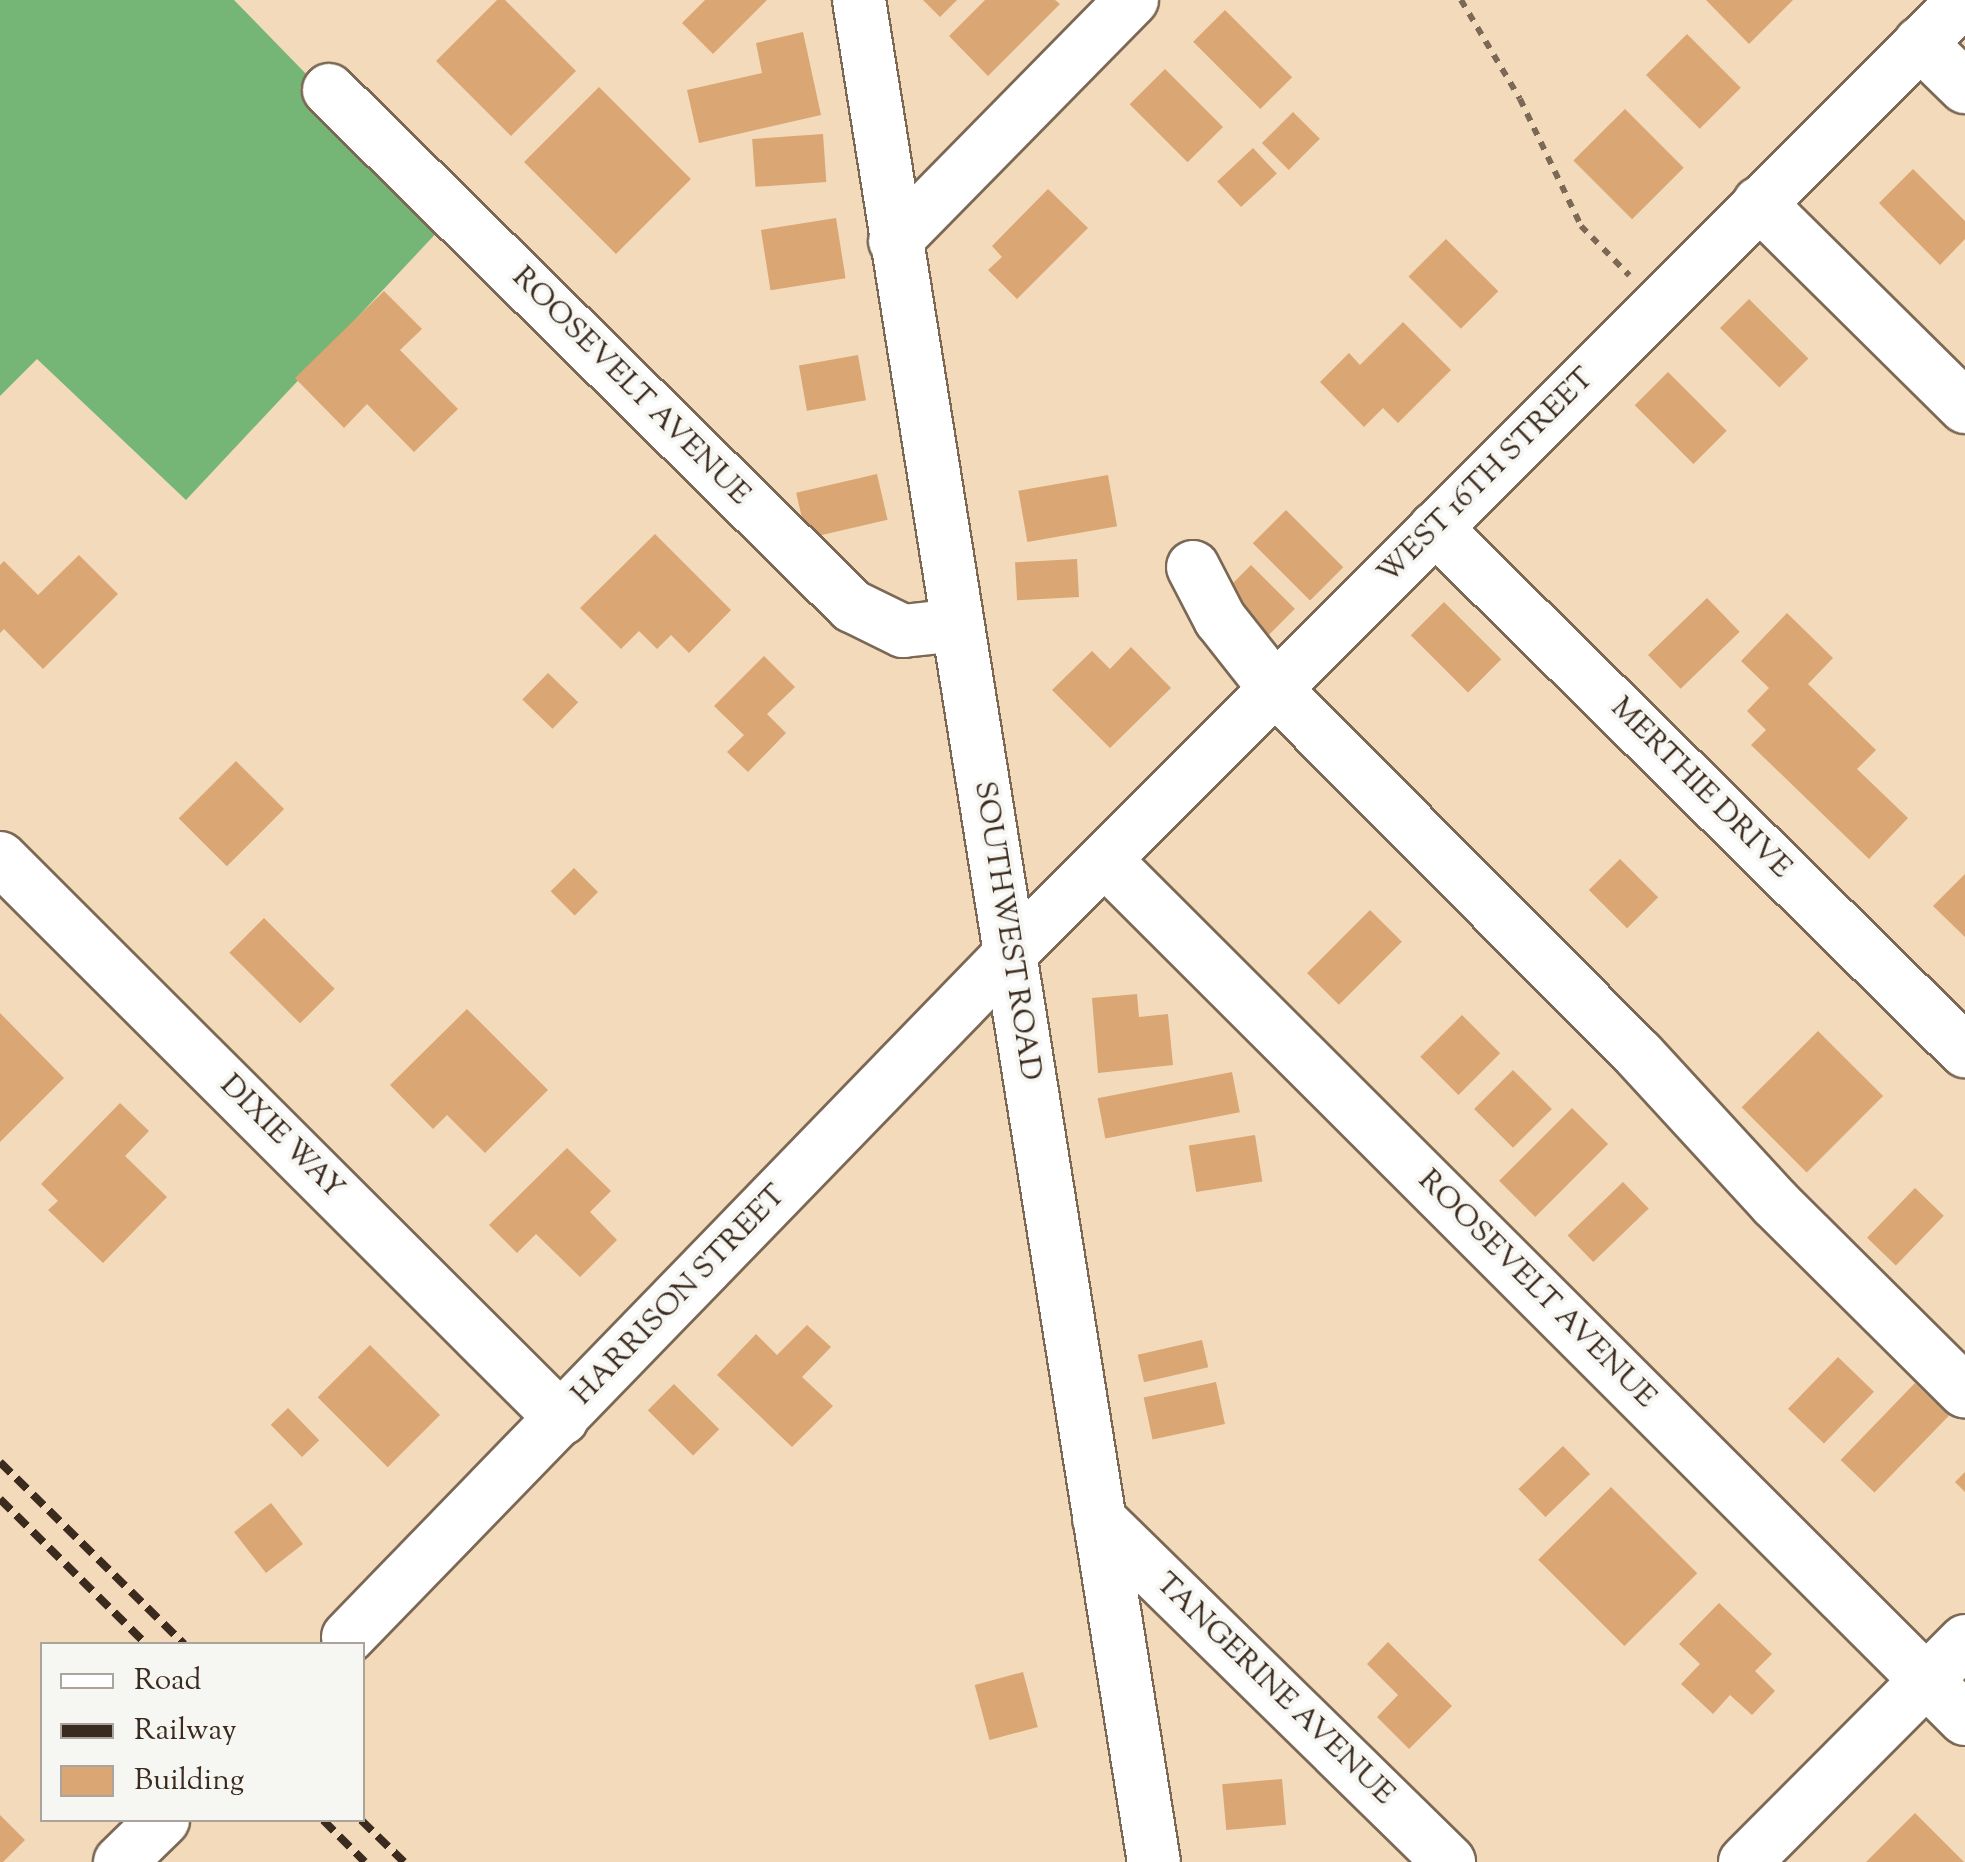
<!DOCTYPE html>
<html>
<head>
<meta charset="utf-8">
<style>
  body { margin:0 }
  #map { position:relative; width:1965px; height:1862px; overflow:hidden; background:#f3dabb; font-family:"Sorts Mill Goudy",serif }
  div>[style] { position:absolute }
  .forest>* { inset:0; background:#75b576 }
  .building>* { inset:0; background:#daa673; transform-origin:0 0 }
  .path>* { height:6px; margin-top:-3px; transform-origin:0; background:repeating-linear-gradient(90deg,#7b6855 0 8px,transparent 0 16px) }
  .roads { filter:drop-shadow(2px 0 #7b6855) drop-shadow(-2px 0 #7b6855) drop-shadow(0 2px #7b6855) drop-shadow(0 -2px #7b6855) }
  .minor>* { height:52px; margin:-26px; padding:0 26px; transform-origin:26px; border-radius:26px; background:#fff }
  .rail>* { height:8px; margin-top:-4px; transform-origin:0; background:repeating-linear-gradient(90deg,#3b2a1e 0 15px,transparent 0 23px) }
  span { translate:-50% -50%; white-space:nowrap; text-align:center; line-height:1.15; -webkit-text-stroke:8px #f6f6f2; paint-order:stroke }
  .street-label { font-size:30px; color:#3b2a1e }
  .legend { position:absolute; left:40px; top:1642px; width:325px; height:180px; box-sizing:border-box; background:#f6f6f2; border:2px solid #aba49d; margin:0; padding:12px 18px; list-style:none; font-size:30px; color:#3b2a1e }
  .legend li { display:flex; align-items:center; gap:20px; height:50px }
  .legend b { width:50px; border:2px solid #aba49d }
</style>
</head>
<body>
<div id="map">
  <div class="forest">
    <i style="clip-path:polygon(0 0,234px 0,310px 78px,300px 88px,441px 228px,186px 500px,37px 359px,0 396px)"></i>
  </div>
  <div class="building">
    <i style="clip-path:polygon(497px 0,505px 0,576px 71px,511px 136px,436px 61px)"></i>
    <i style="clip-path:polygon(705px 0,767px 0,713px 54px,682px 23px)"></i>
    <i style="clip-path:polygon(923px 0,957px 0,940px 17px)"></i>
    <i style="clip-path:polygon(985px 0,1055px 0,1060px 4px,988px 76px,949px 36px)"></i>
    <i style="clip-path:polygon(1706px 0,1793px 0,1749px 44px)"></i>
    <i style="left:1225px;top:10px;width:95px;height:45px;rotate:45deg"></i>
    <i style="clip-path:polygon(803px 32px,821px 115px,699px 143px,687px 90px,762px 73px,756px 43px)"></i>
    <i style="left:1687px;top:34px;width:76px;height:58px;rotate:45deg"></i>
    <i style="left:1165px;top:69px;width:82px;height:50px;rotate:45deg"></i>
    <i style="left:599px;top:87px;width:130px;height:106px;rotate:45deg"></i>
    <i style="left:1625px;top:109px;width:83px;height:73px;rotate:45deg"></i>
    <i style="left:1293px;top:112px;width:38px;height:44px;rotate:45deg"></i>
    <i style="left:823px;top:134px;width:48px;height:71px;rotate:86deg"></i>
    <i style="left:1253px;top:148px;width:35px;height:49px;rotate:47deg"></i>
    <i style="clip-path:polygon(1913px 169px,1965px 221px,1965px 239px,1940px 265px,1879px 203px)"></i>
    <i style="clip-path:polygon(1048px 189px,1088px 228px,1017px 299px,988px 270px,1002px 257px,992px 246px)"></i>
    <i style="left:836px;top:218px;width:61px;height:76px;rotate:81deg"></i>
    <i style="left:1446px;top:239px;width:74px;height:53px;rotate:45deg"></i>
    <i style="clip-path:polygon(384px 291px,422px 329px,400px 350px,458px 409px,414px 452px,367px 404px,344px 428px,295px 378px)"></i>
    <i style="left:1749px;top:299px;width:84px;height:41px;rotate:45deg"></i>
    <i style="clip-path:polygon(1403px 322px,1451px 370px,1398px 423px,1383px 408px,1364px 427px,1320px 382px,1349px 353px,1360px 365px)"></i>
    <i style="left:858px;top:355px;width:46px;height:60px;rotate:80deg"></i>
    <i style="left:1668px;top:372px;width:83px;height:47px;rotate:45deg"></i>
    <i style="left:877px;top:474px;width:47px;height:83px;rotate:77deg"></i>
    <i style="left:1108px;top:475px;width:52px;height:91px;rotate:80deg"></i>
    <i style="left:1286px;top:510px;width:81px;height:47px;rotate:45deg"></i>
    <i style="clip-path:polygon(655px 534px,731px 610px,689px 653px,671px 635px,657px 649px,639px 631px,621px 649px,580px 608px)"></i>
    <i style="clip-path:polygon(79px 555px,118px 594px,43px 669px,4px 629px,0 633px,0 565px,4px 561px,38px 595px)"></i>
    <i style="left:1077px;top:559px;width:38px;height:62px;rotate:87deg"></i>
    <i style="left:1251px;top:565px;width:62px;height:47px;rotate:45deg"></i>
    <i style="left:1707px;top:598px;width:47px;height:82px;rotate:46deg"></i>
    <i style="left:1444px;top:602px;width:81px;height:47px;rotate:45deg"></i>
    <i style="clip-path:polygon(1787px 613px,1833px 658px,1808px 684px,1876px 750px,1857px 769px,1908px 818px,1869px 859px,1751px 745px,1766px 730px,1747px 711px,1769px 688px,1741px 661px)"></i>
    <i style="clip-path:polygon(1131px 647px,1171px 688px,1110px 748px,1052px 690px,1092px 651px,1110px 669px)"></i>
    <i style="clip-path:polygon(764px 656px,795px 687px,767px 714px,786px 733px,748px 772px,727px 752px,744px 735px,714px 706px)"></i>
    <i style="left:548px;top:673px;width:42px;height:37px;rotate:44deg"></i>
    <i style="left:236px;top:761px;width:68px;height:81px;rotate:45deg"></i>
    <i style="left:1620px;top:859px;width:54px;height:44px;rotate:45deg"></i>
    <i style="left:574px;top:868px;width:34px;height:33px;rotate:45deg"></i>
    <i style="clip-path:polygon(1965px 874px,1965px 937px,1933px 906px)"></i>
    <i style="left:1370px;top:910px;width:45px;height:89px;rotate:45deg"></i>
    <i style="left:264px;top:918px;width:100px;height:49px;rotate:45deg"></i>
    <i style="clip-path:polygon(1137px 994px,1139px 1017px,1168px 1014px,1173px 1065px,1098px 1073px,1092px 998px)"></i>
    <i style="clip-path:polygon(467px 1009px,548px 1090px,485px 1153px,447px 1115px,433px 1129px,390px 1085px)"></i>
    <i style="clip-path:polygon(0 1013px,64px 1078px,0 1142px)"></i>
    <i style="left:1462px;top:1015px;width:54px;height:59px;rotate:45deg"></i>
    <i style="left:1818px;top:1031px;width:92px;height:108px;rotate:45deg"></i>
    <i style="left:1513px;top:1070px;width:55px;height:55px;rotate:45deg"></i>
    <i style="left:1232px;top:1072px;width:41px;height:137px;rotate:79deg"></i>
    <i style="clip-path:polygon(120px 1103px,149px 1131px,125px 1156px,167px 1197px,103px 1263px,48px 1210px,58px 1201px,41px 1184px)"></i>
    <i style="left:1572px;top:1108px;width:51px;height:103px;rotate:45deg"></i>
    <i style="left:1255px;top:1135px;width:47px;height:67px;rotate:81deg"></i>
    <i style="clip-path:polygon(567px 1148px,611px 1191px,590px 1212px,617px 1240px,580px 1277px,536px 1234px,517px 1253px,489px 1225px)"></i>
    <i style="left:1623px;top:1182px;width:37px;height:77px;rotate:46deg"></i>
    <i style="left:1915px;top:1188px;width:40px;height:69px;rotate:44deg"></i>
    <i style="clip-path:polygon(807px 1325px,831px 1347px,802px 1377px,833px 1406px,792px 1447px,717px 1375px,756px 1334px,777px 1355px)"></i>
    <i style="left:1202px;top:1340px;width:28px;height:66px;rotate:77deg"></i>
    <i style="left:370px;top:1345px;width:99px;height:74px;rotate:45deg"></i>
    <i style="left:1838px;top:1357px;width:50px;height:72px;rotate:44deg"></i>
    <i style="left:1216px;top:1382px;width:43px;height:74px;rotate:78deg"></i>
    <i style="left:1915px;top:1383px;width:47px;height:107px;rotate:44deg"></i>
    <i style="left:674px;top:1384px;width:64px;height:37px;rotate:45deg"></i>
    <i style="left:288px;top:1408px;width:45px;height:24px;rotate:46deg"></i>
    <i style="left:1563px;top:1446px;width:39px;height:62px;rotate:46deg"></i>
    <i style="clip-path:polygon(1965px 1472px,1965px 1492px,1955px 1482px)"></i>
    <i style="left:1611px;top:1487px;width:122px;height:103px;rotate:45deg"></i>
    <i style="left:271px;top:1503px;width:52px;height:47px;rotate:52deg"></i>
    <i style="clip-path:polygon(1719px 1603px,1772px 1654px,1755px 1671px,1775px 1691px,1752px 1715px,1730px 1695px,1713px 1714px,1681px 1684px,1700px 1664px,1679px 1644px)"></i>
    <i style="clip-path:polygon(1388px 1642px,1452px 1706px,1409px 1749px,1377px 1717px,1398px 1695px,1367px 1664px)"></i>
    <i style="left:1023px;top:1672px;width:57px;height:50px;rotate:75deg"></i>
    <i style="left:1282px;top:1779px;width:46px;height:60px;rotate:85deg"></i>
    <i style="clip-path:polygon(1915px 1813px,1964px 1862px,1866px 1862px)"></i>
    <i style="clip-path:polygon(0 1815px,25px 1840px,3px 1862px,0 1862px)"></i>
  </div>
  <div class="path">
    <i style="left:1461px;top:0;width:115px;rotate:59.2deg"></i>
    <i style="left:1520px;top:99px;width:141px;rotate:64.3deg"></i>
    <i style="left:1581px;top:226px;width:69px;rotate:45.6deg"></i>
  </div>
  <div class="roads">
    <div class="minor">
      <i style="left:859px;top:0;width:1885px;rotate:81deg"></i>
      <i style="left:1920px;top:43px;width:63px;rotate:44.4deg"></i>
      <i style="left:329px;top:90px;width:735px;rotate:44.61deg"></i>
      <i style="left:852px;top:606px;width:57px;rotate:26.1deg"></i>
      <i style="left:903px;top:631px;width:54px;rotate:-6.3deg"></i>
      <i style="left:1759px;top:203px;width:290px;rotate:44.7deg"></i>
      <i style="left:895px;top:241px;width:338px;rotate:-45.5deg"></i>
      <i style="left:1435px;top:528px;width:745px;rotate:44.62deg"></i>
      <i style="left:1193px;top:567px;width:59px;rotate:62.6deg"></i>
      <i style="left:1220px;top:619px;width:90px;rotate:51.7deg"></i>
      <i style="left:1276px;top:690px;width:515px;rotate:45.16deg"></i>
      <i style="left:1639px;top:1055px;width:200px;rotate:47.4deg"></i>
      <i style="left:1774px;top:1202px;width:269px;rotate:44.8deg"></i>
      <i style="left:0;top:858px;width:794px;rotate:44.95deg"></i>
      <i style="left:1106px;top:861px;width:1214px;rotate:44.97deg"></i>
      <i style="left:1099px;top:1519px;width:490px;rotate:44.4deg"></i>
      <i style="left:348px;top:1637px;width:951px;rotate:-45.89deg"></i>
      <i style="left:1010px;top:954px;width:1349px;rotate:-45deg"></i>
      <i style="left:120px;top:1862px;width:60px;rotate:-44.3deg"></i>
      <i style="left:1745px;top:1862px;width:312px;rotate:-45.1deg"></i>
    </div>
  </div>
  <div class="rail">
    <i style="left:0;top:1462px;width:259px;rotate:44.7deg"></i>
    <i style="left:0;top:1499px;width:206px;rotate:44.8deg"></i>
    <i style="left:323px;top:1820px;width:59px;rotate:45deg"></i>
    <i style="left:361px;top:1820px;width:60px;rotate:44.3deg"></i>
  </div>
  <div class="street-label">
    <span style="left:630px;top:387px;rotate:45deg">ROOSEVELT AVENUE</span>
    <span style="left:1487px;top:477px;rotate:-45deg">WEST 16TH STREET</span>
    <span style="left:1700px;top:789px;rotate:45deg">MERTHIE DRIVE</span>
    <span style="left:1006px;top:931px;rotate:81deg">SOUTHWEST ROAD</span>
    <span style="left:281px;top:1138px;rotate:45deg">DIXIE WAY</span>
    <span style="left:1536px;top:1290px;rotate:45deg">ROOSEVELT AVENUE</span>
    <span style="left:680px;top:1296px;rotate:-46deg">HARRISON STREET</span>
    <span style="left:1274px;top:1690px;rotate:44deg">TANGERINE AVENUE</span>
  </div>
  <ul class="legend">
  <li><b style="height:12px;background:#fff"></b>Road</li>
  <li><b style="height:12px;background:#3b2a1e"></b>Railway</li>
  <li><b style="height:28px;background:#daa673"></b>Building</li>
  </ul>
</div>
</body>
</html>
